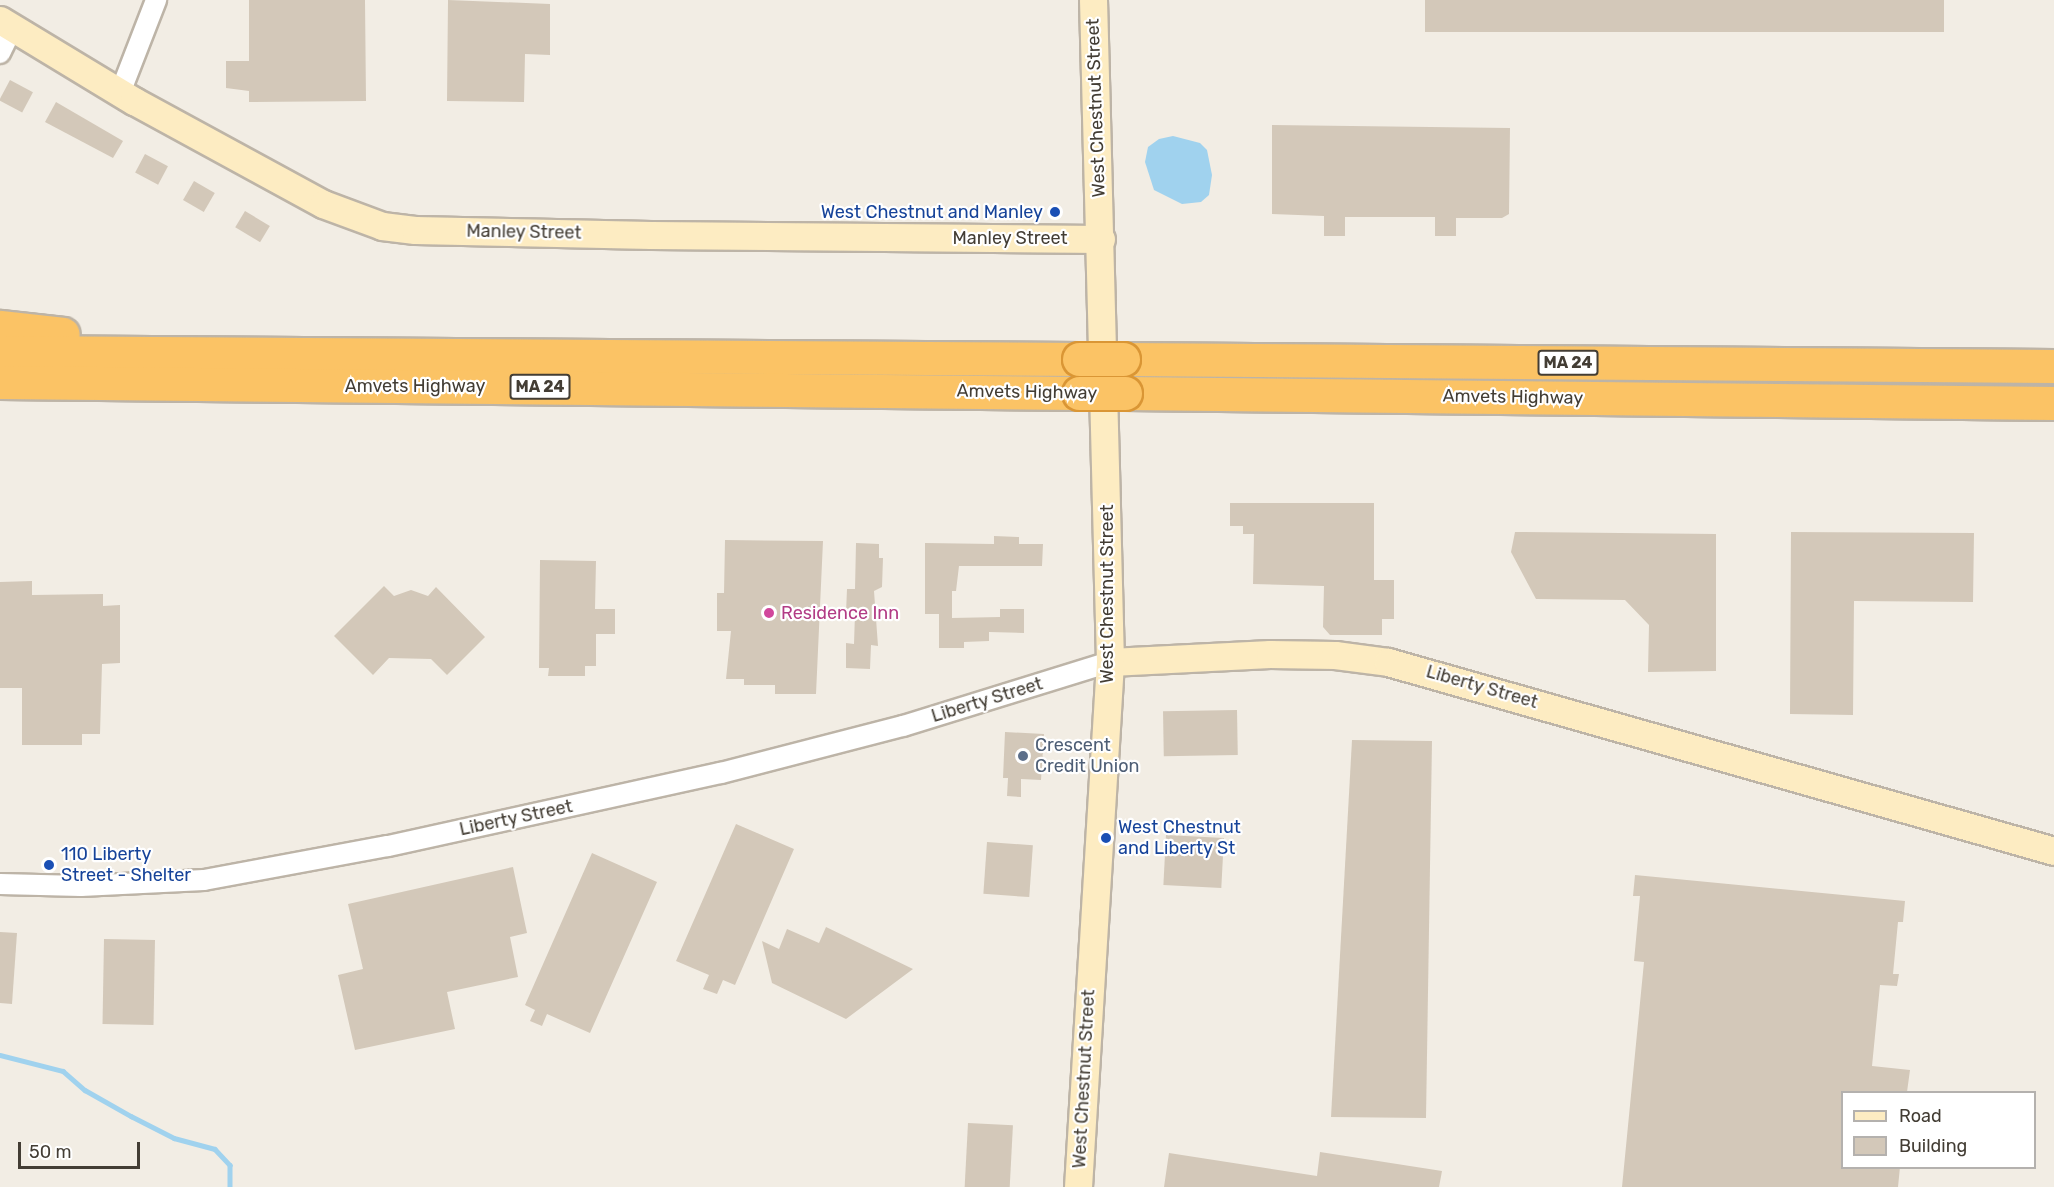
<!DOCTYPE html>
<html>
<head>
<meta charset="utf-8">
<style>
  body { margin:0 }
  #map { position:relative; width:2054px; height:1187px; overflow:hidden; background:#f2ede4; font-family:Rubik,sans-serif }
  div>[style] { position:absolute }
  .water>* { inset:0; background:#a0d2ee }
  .stream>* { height:4.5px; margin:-2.25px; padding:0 2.25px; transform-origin:2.25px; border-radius:2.25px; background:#a0d2ee }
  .building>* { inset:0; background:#d3c8b9; transform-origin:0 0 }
  .roads { filter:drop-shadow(2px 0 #bdb4a7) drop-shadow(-2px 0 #bdb4a7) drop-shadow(0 2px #bdb4a7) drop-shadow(0 -2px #bdb4a7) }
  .street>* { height:20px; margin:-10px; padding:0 10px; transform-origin:10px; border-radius:10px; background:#fff }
  .secondary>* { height:27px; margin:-13.5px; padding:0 13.5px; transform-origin:13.5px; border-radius:13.5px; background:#fdecc2 }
  .highway>* { height:33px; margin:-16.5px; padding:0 16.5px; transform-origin:16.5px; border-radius:16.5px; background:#fbc365 }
  .bridges { filter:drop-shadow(2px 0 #da9635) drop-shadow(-2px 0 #da9635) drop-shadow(0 2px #da9635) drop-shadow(0 -2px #da9635) }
  .highway-bridge>* { height:33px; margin:-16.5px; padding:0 16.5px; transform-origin:16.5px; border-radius:16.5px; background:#fbc365 }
  .dots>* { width:16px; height:16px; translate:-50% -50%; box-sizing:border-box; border:3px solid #fff; border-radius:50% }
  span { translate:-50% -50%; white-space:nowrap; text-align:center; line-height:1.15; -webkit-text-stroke:4.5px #fff; paint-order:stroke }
  .shield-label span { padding:2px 4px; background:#fff; border:2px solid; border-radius:4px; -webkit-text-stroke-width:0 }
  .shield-label { font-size:16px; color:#433d34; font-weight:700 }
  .street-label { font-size:18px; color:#433d34 }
  .transit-label { font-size:18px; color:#164399 }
  .right { translate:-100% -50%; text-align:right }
  .left { translate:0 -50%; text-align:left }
  .hotel-label { font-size:18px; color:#b23c85 }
  .service-label { font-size:18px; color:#4e5e75 }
  .legend { position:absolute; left:1841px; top:1091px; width:195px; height:78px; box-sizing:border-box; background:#fff; border:2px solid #b4b1ae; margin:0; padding:8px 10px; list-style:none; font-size:18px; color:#433d34 }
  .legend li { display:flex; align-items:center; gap:12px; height:30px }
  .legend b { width:30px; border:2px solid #b4b1ae }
  .scale { position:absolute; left:18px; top:1142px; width:122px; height:27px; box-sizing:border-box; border:3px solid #433d34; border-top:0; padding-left:8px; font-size:18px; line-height:21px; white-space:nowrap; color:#433d34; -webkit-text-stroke:4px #fff; paint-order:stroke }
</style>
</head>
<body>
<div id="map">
  <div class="water">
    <i style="clip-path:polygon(1173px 136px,1200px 143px,1207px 150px,1212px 175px,1209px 195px,1201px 202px,1182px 204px,1154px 190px,1145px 162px,1148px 147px,1159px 139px)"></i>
  </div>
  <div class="stream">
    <i style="left:0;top:1055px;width:65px;rotate:14.3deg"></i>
    <i style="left:63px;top:1071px;width:29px;rotate:41deg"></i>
    <i style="left:85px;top:1090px;width:53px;rotate:29.5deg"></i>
    <i style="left:131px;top:1116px;width:48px;rotate:27.1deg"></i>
    <i style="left:174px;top:1138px;width:42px;rotate:15deg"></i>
    <i style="left:215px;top:1149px;width:22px;rotate:47deg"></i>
    <i style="left:230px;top:1165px;width:22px;rotate:90deg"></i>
  </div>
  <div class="building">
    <i style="clip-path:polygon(249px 0,365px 0,366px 101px,249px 102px,249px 91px,226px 88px,226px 61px,249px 61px)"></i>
    <i style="clip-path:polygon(448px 0,550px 4px,550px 55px,525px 54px,524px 102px,447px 101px)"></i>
    <i style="left:1425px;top:0;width:519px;height:32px"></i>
    <i style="left:10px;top:80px;width:26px;height:23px;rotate:28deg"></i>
    <i style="clip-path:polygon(56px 102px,123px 141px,113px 158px,45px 122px)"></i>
    <i style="clip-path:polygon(1272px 125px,1510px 128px,1509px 214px,1502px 218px,1456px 218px,1456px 236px,1435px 236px,1435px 217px,1345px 217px,1345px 236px,1324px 236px,1324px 216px,1272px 214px)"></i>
    <i style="left:145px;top:154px;width:26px;height:21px;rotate:28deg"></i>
    <i style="left:194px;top:181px;width:24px;height:22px;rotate:30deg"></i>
    <i style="left:245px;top:211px;width:29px;height:19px;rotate:31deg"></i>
    <i style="clip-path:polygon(1230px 503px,1374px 503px,1374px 580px,1394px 580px,1394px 619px,1382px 619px,1382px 635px,1330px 635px,1323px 627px,1324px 586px,1253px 584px,1254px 534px,1243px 534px,1243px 526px,1230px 526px)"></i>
    <i style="clip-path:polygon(1515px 532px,1716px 534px,1716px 671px,1648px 672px,1649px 625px,1625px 600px,1536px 599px,1511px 552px)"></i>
    <i style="clip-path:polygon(1791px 532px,1974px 533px,1973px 602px,1854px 601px,1853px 715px,1790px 714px)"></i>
    <i style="clip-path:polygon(994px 536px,1019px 537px,1019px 544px,1043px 544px,1042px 566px,959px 566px,956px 591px,952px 591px,952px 618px,1000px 617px,1000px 609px,1024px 609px,1024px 633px,989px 632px,989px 641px,964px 642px,964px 648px,939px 648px,939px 614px,925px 614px,925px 543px,994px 544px)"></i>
    <i style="clip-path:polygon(725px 540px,823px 541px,816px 694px,775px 694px,775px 685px,744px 685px,744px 679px,726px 679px,731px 631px,717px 631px,717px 593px,724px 593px)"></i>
    <i style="clip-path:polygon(856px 543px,879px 544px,879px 558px,883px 558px,882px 587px,874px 591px,878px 646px,871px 645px,870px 669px,846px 668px,846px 643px,854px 644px,855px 613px,846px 613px,847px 589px,855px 589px)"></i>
    <i style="clip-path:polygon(540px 560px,596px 561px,595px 609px,615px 609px,615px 634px,596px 634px,596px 666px,585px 666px,585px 676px,548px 676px,549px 668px,539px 668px)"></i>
    <i style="clip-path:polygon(32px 581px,32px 595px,103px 594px,103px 606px,120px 605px,120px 663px,102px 664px,100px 734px,82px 734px,82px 745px,22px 745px,22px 688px,0 688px,0 582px)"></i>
    <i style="clip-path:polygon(384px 586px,394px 596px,411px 590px,428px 596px,436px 587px,485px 637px,447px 675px,431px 659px,389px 658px,373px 675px,334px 636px)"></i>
    <i style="left:1237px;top:710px;width:45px;height:74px;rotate:89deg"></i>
    <i style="clip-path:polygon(1005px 732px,1044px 734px,1041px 780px,1021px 779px,1021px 797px,1007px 796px,1008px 778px,1003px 778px)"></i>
    <i style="clip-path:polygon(1352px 740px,1432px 741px,1426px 1118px,1331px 1117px)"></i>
    <i style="clip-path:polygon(736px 824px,794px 849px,735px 985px,723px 980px,717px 994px,703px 989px,709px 975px,676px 961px)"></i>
    <i style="left:1166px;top:835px;width:58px;height:50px;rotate:3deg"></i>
    <i style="left:987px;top:842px;width:46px;height:52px;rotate:4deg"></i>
    <i style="clip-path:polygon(592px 853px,657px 882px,590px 1033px,547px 1014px,542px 1026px,530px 1021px,535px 1010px,525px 1005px)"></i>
    <i style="clip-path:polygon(513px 867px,527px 933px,510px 937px,518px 977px,447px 992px,455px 1029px,355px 1050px,338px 975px,363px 969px,348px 904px)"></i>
    <i style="clip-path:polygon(1635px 875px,1905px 901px,1903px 922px,1898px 922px,1893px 974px,1899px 974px,1897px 986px,1880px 985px,1872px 1066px,1910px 1070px,1907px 1092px,1842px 1092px,1842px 1167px,1900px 1167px,1898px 1187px,1622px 1187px,1644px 962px,1634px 961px,1640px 896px,1633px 896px)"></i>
    <i style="clip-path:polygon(826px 927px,913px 969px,846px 1019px,772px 983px,762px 941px,779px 949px,787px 929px,819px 943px)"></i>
    <i style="clip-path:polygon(0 932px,17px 933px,12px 1004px,0 1003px)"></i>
    <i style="left:104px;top:939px;width:51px;height:85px;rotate:1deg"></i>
    <i style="left:968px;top:1123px;width:45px;height:64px;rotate:3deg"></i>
    <i style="clip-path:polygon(1320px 1152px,1442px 1171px,1439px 1187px,1164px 1187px,1169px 1153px,1317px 1176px)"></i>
  </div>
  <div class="roads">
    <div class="street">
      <i style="left:0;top:53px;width:28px;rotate:-64deg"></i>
      <i style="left:120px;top:93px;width:100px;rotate:-68.8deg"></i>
      <i style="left:0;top:884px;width:81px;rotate:1.4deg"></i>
      <i style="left:81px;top:886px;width:123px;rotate:-2.8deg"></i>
      <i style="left:204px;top:880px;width:187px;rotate:-10.5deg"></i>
      <i style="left:388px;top:846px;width:341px;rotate:-12.4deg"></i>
      <i style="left:721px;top:773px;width:188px;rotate:-14.5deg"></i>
      <i style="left:903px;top:726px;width:217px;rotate:-17.2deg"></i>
    </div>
    <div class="secondary">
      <i style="left:0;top:20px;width:157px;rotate:31.2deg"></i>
      <i style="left:134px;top:101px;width:215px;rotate:28.6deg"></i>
      <i style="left:323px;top:204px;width:63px;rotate:20.4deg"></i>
      <i style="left:382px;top:226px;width:33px;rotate:7deg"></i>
      <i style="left:415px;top:230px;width:236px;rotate:1.2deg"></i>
      <i style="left:651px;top:235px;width:450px;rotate:0.5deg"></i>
      <i style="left:1110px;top:662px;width:160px;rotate:-2.9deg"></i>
      <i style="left:1270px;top:654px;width:65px;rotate:0.9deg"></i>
      <i style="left:1335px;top:655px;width:53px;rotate:7.5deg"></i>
      <i style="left:1388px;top:662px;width:692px;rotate:15.84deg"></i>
      <i style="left:1078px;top:1187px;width:526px;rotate:-86.51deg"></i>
      <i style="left:1110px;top:662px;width:662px;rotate:-91.47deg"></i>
    </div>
    <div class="highway">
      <i style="left:0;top:327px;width:63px;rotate:6.3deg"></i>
      <i style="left:0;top:352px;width:1079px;rotate:0.37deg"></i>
      <i style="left:1123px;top:359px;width:931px;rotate:0.43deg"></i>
      <i style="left:0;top:382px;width:1079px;rotate:0.58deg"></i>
      <i style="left:1125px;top:393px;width:929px;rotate:0.62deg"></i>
    </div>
  </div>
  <div class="bridges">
    <div class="highway-bridge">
      <i style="left:1079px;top:359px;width:44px"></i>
      <i style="left:1079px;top:393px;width:46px"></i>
    </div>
  </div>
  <div class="dots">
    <i style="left:1055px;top:212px;background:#1a4fb4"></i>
    <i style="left:769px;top:613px;background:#d1479c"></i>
    <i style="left:1023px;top:756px;background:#5c6f8a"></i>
    <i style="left:1106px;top:838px;background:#1a4fb4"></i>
    <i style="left:49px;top:865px;background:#1a4fb4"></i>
  </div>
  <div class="shield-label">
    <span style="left:1568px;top:363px">MA 24</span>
    <span style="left:540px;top:387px">MA 24</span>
  </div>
  <div class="street-label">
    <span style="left:1096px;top:108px;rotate:-92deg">West Chestnut Street</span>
    <span style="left:524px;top:232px;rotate:1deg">Manley Street</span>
    <span style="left:1010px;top:238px">Manley Street</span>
    <span style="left:415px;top:386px">Amvets Highway</span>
    <span style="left:1027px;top:392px;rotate:1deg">Amvets Highway</span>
    <span style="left:1513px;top:397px;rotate:1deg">Amvets Highway</span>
    <span style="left:1107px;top:594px;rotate:-90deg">West Chestnut Street</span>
    <span style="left:1482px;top:687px;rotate:16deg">Liberty Street</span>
    <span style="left:987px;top:700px;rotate:-17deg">Liberty Street</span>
    <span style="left:516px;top:818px;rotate:-12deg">Liberty Street</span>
    <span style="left:1084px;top:1079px;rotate:-87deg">West Chestnut Street</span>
  </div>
  <div class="transit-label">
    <span class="right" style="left:1043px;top:212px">West Chestnut and Manley</span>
    <span class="left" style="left:1118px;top:838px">West Chestnut<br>and Liberty St</span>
    <span class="left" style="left:61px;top:865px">110 Liberty<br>Street - Shelter</span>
  </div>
  <div class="hotel-label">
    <span class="left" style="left:781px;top:613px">Residence Inn</span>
  </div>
  <div class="service-label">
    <span class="left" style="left:1035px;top:756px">Crescent<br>Credit Union</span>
  </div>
  <ul class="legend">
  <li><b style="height:8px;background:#fdecc2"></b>Road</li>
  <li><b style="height:16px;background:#d3c8b9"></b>Building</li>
  </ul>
  <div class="scale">50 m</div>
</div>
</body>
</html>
